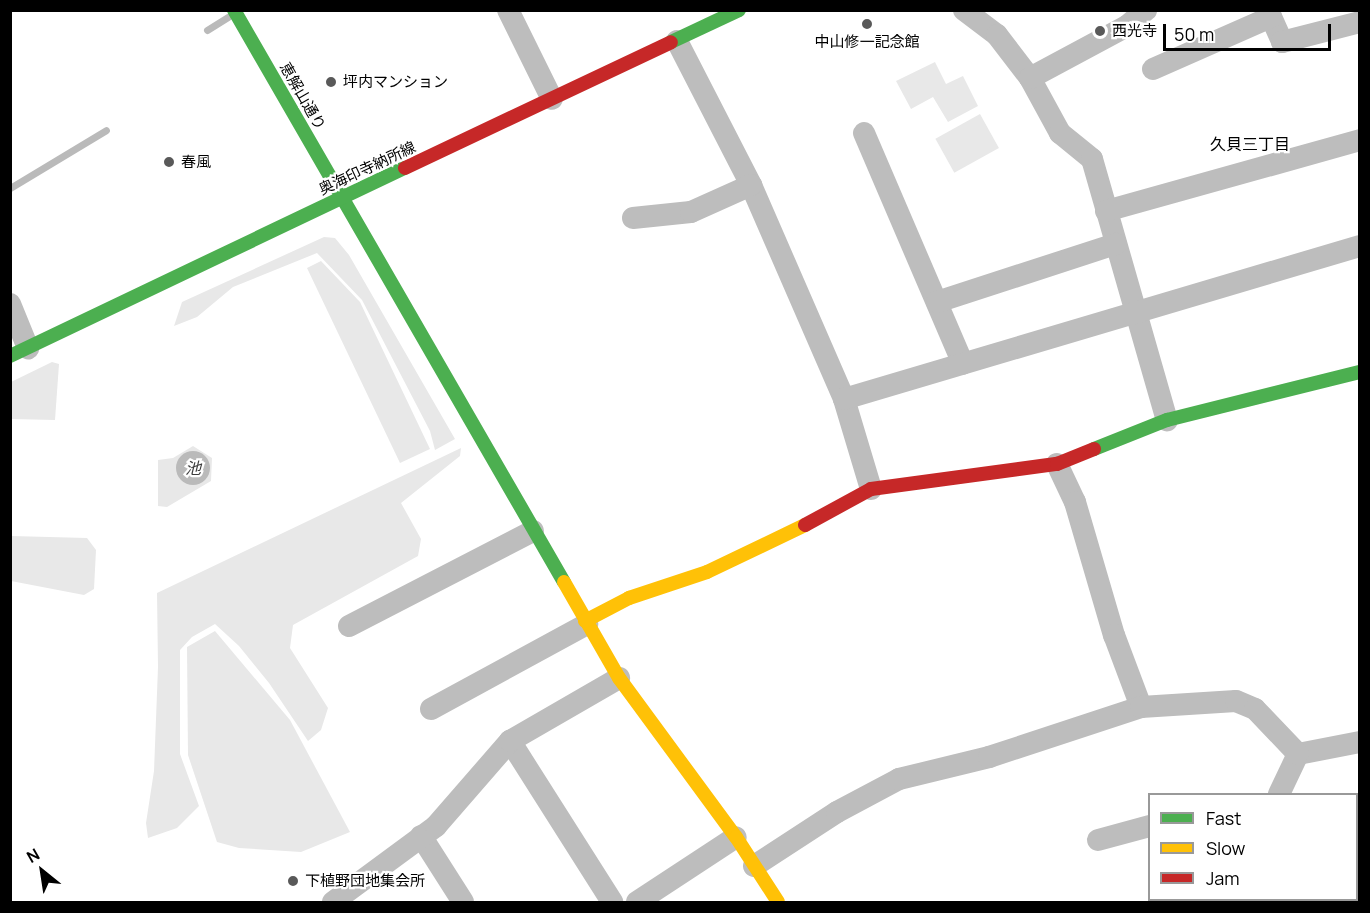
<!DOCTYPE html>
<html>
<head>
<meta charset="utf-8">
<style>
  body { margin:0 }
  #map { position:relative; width:1370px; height:913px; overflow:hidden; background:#fff; font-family:Manrope,"Noto Sans JP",sans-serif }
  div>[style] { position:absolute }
  .green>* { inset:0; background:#e8e8e8; transform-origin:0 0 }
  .water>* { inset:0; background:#bababa }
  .round { border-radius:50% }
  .stream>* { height:7px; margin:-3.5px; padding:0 3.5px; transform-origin:3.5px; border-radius:3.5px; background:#bababa }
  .street>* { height:22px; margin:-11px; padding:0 11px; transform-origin:11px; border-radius:11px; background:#bdbdbd }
  .fast>* { height:14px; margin:-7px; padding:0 7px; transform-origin:7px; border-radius:7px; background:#4caf50 }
  .slow>* { height:14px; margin:-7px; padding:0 7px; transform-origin:7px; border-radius:7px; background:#ffc107 }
  .jam>* { height:14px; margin:-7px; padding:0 7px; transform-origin:7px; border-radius:7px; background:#c62828 }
  .dots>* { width:16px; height:16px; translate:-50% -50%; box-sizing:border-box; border:3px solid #fff; border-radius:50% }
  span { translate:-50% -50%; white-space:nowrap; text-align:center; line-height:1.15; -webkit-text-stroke:4.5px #fff; paint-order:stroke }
  .poi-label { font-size:15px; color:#000 }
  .left { translate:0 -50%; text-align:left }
  .street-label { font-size:15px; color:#000 }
  .neighbourhood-label { font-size:16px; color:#000 }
  .water-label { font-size:16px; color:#3d3d3d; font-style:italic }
  .frame { position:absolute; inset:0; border:12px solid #000; pointer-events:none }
  .legend { position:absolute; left:1148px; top:793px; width:210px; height:108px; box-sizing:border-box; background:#fff; border:2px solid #999; margin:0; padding:8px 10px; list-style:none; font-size:18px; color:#000 }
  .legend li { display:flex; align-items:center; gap:12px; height:30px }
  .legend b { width:30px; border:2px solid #999 }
  .north { position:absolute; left:12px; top:841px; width:60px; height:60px; -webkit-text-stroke:4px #fff; paint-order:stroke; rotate:330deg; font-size:16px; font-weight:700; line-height:24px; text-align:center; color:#000 }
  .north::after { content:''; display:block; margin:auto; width:21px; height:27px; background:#000; clip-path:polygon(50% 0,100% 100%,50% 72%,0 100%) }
  .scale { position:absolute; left:1163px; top:24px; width:168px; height:27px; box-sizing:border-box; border:3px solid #000; border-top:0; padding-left:8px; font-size:18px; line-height:21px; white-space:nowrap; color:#000; -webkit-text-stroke:4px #fff; paint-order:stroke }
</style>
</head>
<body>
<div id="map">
  <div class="green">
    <i style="clip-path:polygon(935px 62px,946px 84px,963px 76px,978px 106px,948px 122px,933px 97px,911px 109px,896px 81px)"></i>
    <i style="left:980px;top:114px;width:39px;height:51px;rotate:61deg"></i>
    <i style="clip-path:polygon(324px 237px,335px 238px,349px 255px,455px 439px,435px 450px,430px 431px,362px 300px,317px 253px,233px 287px,197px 317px,174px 326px,182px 302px)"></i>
    <i style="clip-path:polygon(321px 261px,360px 302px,430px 449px,400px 463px,307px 268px)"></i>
    <i style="clip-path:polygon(52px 362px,59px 364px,55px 420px,11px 419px,11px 382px)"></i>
    <i style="clip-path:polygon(193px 446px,212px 458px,211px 481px,167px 507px,158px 506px,158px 460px,173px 458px)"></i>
    <i style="clip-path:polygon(461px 448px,460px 456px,401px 503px,421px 539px,418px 556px,293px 625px,290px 648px,328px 708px,321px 730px,308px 741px,269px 683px,239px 646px,215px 624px,192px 637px,180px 650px,180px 754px,199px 806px,177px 828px,148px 838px,146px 823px,154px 771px,158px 667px,157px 593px)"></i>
    <i style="clip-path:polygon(11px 536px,87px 538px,96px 550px,94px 589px,84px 595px,11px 581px)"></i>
    <i style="clip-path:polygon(215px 631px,290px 720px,350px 832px,301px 852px,239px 848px,217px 842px,188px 755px,187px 647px)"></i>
  </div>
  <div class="water">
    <i class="round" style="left:176px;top:451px;width:34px;height:34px"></i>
  </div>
  <div class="stream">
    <i style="left:207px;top:30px;width:25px;rotate:-32deg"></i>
    <i style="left:10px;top:188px;width:112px;rotate:-31.1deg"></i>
  </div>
  <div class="street">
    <i style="left:508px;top:10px;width:99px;rotate:63.7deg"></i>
    <i style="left:964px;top:10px;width:41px;rotate:37.1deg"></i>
    <i style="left:997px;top:35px;width:54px;rotate:52.5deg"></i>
    <i style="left:1030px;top:78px;width:63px;rotate:61.4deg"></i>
    <i style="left:1060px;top:133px;width:41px;rotate:39.1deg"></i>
    <i style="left:1092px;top:159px;width:272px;rotate:74deg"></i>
    <i style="left:1268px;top:10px;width:35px;rotate:66deg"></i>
    <i style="left:1282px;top:42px;width:81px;rotate:-14.4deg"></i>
    <i style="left:677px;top:41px;width:162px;rotate:62.8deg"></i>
    <i style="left:751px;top:185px;width:233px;rotate:66.5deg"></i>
    <i style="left:844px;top:399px;width:94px;rotate:73.3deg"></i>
    <i style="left:1153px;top:69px;width:129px;rotate:-23.8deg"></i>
    <i style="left:1030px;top:78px;width:110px;rotate:-28.2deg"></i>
    <i style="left:1127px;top:26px;width:25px;rotate:-40deg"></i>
    <i style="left:864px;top:133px;width:251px;rotate:66.8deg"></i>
    <i style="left:1106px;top:211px;width:264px;rotate:-15.6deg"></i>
    <i style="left:633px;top:218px;width:58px;rotate:-5.9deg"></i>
    <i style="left:691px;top:212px;width:66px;rotate:-24.2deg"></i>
    <i style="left:937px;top:302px;width:188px;rotate:-18deg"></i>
    <i style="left:10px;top:304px;width:48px;rotate:67.8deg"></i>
    <i style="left:844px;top:399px;width:538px;rotate:-16.52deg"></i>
    <i style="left:1057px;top:464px;width:42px;rotate:64.7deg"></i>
    <i style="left:1075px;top:502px;width:139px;rotate:73.7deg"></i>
    <i style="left:1114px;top:635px;width:77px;rotate:69.4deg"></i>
    <i style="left:349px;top:626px;width:207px;rotate:-27.3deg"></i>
    <i style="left:431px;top:709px;width:178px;rotate:-28.6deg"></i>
    <i style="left:510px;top:741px;width:191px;rotate:57.6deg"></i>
    <i style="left:1279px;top:794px;width:44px;rotate:-64.6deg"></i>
    <i style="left:1298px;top:754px;width:63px;rotate:-11deg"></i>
    <i style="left:421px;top:836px;width:78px;rotate:57.5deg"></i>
    <i style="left:1098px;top:840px;width:54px;rotate:-15.1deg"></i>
    <i style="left:754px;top:866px;width:99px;rotate:-33deg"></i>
    <i style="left:837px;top:812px;width:70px;rotate:-28deg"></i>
    <i style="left:899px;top:779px;width:93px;rotate:-13.7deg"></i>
    <i style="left:989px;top:757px;width:160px;rotate:-18.2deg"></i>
    <i style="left:1141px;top:707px;width:95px;rotate:-3.6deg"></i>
    <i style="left:1236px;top:701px;width:21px;rotate:23deg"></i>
    <i style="left:1255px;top:709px;width:62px;rotate:46.3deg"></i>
    <i style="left:333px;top:902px;width:128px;rotate:-36.4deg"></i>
    <i style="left:436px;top:826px;width:113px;rotate:-49deg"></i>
    <i style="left:510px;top:741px;width:126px;rotate:-30deg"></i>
    <i style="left:637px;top:902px;width:118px;rotate:-33.3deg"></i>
    <i style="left:1208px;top:902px;width:2px;rotate:-90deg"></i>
  </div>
  <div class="fast">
    <i style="left:234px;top:10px;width:660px;rotate:60.02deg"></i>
    <i style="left:671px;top:42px;width:75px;rotate:-25.2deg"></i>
    <i style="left:10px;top:356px;width:437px;rotate:-25.5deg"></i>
    <i style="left:1094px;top:449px;width:79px;rotate:-21.7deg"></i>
    <i style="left:1167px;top:420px;width:199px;rotate:-14deg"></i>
  </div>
  <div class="slow">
    <i style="left:564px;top:582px;width:111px;rotate:60.2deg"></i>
    <i style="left:619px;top:678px;width:197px;rotate:53.7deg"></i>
    <i style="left:736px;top:837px;width:77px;rotate:57.1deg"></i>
    <i style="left:585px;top:621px;width:50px;rotate:-27.6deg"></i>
    <i style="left:629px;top:598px;width:82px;rotate:-18.4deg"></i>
    <i style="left:707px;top:572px;width:109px;rotate:-25.6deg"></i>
  </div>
  <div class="jam">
    <i style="left:405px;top:168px;width:294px;rotate:-25.3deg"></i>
    <i style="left:805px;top:525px;width:75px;rotate:-28.6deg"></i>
    <i style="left:871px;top:489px;width:188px;rotate:-7.7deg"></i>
    <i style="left:1057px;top:464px;width:40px;rotate:-22deg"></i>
  </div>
  <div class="dots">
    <i style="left:867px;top:24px;background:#595959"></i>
    <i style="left:1100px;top:31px;background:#595959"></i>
    <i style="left:331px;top:82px;background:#595959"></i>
    <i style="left:169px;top:162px;background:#595959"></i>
    <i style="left:293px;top:881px;background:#595959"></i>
  </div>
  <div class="poi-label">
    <span class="left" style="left:1112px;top:31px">西光寺</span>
    <span style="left:867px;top:42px">中山修一記念館</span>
    <span class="left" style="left:343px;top:82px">坪内マンション</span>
    <span class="left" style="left:181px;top:162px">春風</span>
    <span class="left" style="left:305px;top:881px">下植野団地集会所</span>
  </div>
  <div class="street-label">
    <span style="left:303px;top:96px;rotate:60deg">恵解山通り</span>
    <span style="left:367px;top:168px;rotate:-25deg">奥海印寺納所線</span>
  </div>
  <div class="neighbourhood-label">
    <span style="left:1250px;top:144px">久貝三丁目</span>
  </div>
  <div class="water-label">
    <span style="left:193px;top:468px">池</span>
  </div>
  <div class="frame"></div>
  <ul class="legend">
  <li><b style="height:8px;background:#4caf50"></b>Fast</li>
  <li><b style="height:8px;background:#ffc107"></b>Slow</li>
  <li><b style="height:8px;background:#c62828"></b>Jam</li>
  </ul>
  <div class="north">N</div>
  <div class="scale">50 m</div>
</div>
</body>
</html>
